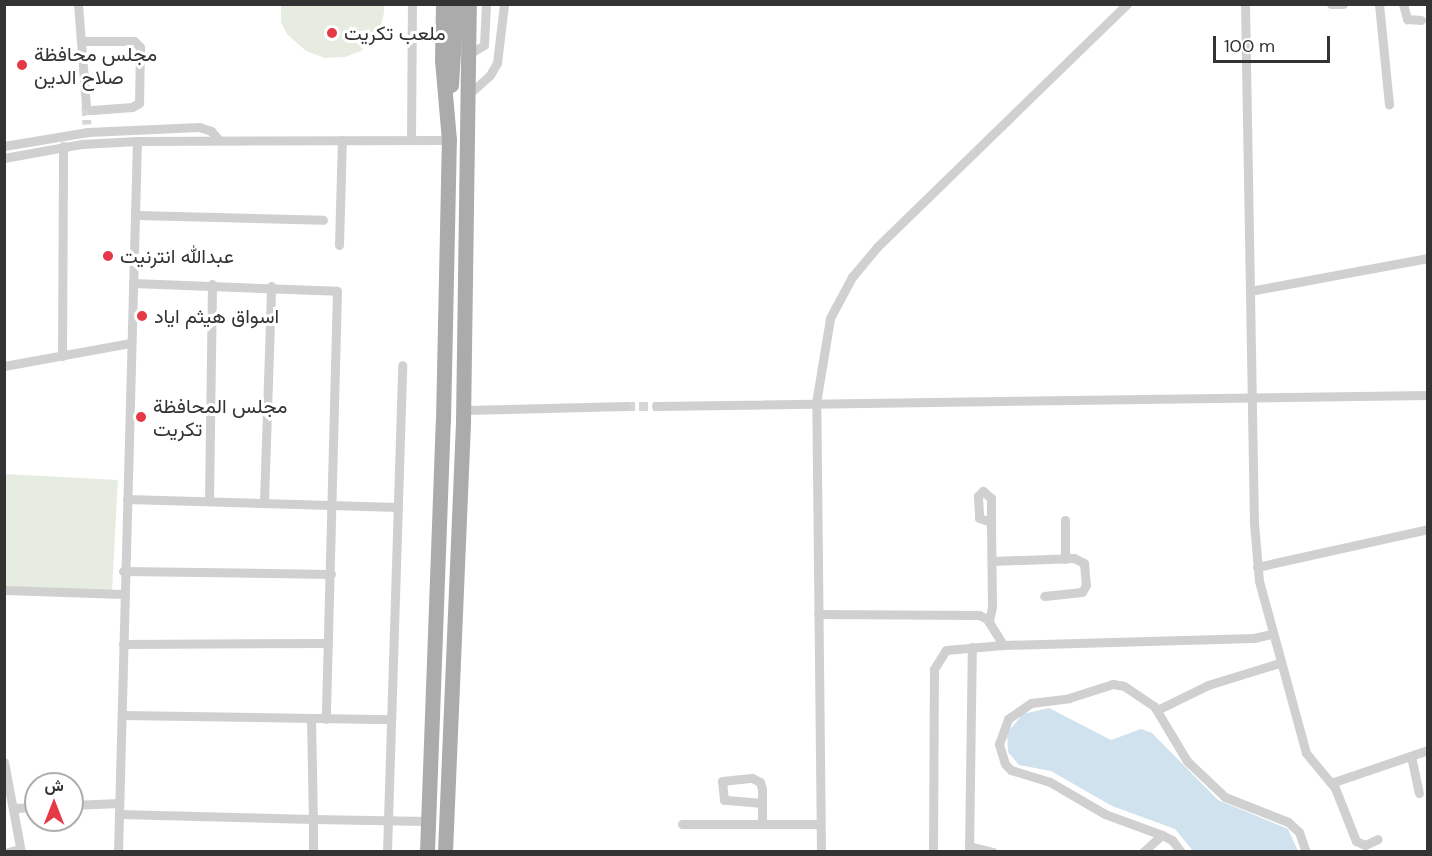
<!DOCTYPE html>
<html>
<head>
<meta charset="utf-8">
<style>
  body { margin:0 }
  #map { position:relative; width:1432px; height:856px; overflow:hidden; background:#fff; font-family:"DM Sans",Vazirmatn,sans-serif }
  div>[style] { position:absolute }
  .green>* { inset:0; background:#e6ecdf; transform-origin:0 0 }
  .water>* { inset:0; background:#cfe2ee }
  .minor-tunnel>* { height:9px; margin-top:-4.5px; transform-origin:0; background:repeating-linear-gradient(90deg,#d6d6d6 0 9px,transparent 0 13.5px) }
  .minor>* { height:9px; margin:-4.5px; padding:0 4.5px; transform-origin:4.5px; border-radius:4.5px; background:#d0d0d0 }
  .primary>* { height:15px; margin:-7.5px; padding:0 7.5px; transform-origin:7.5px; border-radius:7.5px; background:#ababab }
  .dots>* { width:16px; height:16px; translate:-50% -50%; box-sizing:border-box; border:3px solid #fff; border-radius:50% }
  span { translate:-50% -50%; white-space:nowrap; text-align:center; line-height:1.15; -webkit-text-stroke:6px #fff; paint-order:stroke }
  .poi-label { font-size:20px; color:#333 }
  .left { translate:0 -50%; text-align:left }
  .frame { position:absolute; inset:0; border:6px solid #333; pointer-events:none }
  .north { position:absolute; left:24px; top:772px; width:60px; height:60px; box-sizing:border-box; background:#fff; border:2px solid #adadad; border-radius:50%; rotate:0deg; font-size:16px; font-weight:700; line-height:24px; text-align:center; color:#333 }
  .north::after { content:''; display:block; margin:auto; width:21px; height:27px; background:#e63946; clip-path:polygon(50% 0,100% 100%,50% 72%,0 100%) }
  .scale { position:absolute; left:1213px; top:36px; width:117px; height:27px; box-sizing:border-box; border:3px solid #333; border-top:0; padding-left:8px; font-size:18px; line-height:21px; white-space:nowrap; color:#333; -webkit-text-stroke:4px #fff; paint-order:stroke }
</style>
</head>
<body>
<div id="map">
  <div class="green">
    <i style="clip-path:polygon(281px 5px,384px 5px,384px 13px,380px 29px,361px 51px,345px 57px,325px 58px,306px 51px,287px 34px,281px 22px)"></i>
    <i style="left:4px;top:474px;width:114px;height:113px;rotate:3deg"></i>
  </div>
  <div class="water">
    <i style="clip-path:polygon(1049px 708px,1111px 740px,1141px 729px,1152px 733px,1218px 800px,1288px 829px,1298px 851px,1193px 851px,1175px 829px,1112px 806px,1051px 771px,1019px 765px,1008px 752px,1007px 733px,1023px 714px)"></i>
  </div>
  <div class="minor-tunnel">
    <i style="left:86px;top:106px;width:18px;rotate:87deg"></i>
    <i style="left:626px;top:406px;width:30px"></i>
  </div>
  <div class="minor">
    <i style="left:78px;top:4px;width:102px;rotate:85.5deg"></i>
    <i style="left:1245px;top:4px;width:519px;rotate:89.01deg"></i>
    <i style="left:1254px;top:523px;width:58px;rotate:85.1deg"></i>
    <i style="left:1259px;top:581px;width:178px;rotate:74.7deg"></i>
    <i style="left:1306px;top:753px;width:45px;rotate:50.4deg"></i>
    <i style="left:1335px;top:788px;width:57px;rotate:68.4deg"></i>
    <i style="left:1356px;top:841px;width:10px;rotate:24deg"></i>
    <i style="left:1365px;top:845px;width:14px;rotate:-25deg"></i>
    <i style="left:1331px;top:4px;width:12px"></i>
    <i style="left:1379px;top:4px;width:101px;rotate:84.3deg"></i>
    <i style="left:1403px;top:4px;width:16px;rotate:75deg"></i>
    <i style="left:1407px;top:19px;width:14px;rotate:4deg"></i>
    <i style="left:81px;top:41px;width:53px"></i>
    <i style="left:134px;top:41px;width:8px;rotate:45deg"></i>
    <i style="left:140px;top:47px;width:56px;rotate:91deg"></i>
    <i style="left:139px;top:103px;width:8px;rotate:150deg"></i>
    <i style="left:132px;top:107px;width:40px;rotate:175.7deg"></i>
    <i style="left:469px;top:54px;width:17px;rotate:-31deg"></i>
    <i style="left:484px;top:45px;width:41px;rotate:-87.2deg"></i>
    <i style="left:469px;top:94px;width:28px;rotate:-42deg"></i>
    <i style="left:490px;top:75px;width:14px;rotate:-60deg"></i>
    <i style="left:497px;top:63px;width:59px;rotate:-83.2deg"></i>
    <i style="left:411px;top:140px;width:136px;rotate:-89.6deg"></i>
    <i style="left:4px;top:146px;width:85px;rotate:-9.5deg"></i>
    <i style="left:88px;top:132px;width:111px;rotate:-2.6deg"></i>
    <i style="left:199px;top:127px;width:13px;rotate:18deg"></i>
    <i style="left:211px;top:131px;width:12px;rotate:48deg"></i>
    <i style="left:4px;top:158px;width:78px;rotate:-10.3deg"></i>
    <i style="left:81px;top:144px;width:56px;rotate:-3.1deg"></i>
    <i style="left:137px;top:141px;width:312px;rotate:-0.2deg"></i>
    <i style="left:137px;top:215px;width:186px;rotate:1.5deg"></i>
    <i style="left:339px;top:245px;width:105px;rotate:-88.4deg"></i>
    <i style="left:133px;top:283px;width:204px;rotate:2.2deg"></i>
    <i style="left:337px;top:291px;width:428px;rotate:91.5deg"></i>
    <i style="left:1250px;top:291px;width:181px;rotate:-10.5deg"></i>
    <i style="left:62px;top:356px;width:210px;rotate:-89.7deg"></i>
    <i style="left:4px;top:366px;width:129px;rotate:-10.3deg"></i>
    <i style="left:656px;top:406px;width:772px;rotate:-0.82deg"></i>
    <i style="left:464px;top:410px;width:162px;rotate:-1.4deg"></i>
    <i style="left:127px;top:499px;width:271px;rotate:1.7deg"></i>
    <i style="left:209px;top:500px;width:216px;rotate:-89.2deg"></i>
    <i style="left:264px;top:502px;width:216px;rotate:-88.1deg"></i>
    <i style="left:1065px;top:520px;width:39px;rotate:90deg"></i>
    <i style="left:992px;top:561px;width:82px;rotate:-2.1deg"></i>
    <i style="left:1074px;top:558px;width:11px;rotate:27deg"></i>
    <i style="left:1084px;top:563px;width:22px;rotate:85deg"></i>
    <i style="left:1086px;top:585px;width:8px;rotate:120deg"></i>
    <i style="left:1082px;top:592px;width:38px;rotate:174deg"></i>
    <i style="left:1257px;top:567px;width:175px;rotate:-12.5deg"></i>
    <i style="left:123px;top:571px;width:208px;rotate:0.8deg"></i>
    <i style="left:4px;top:590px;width:119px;rotate:1.9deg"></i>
    <i style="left:818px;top:614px;width:161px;rotate:0.4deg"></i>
    <i style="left:979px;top:615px;width:9px;rotate:27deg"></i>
    <i style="left:987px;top:619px;width:31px;rotate:58deg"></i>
    <i style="left:989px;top:621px;width:14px;rotate:-78deg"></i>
    <i style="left:992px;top:607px;width:85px;rotate:-90.7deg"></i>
    <i style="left:991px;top:522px;width:24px;rotate:-90deg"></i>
    <i style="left:991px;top:498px;width:11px;rotate:-139deg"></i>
    <i style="left:983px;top:491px;width:7px;rotate:135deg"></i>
    <i style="left:978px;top:496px;width:22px;rotate:87deg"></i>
    <i style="left:979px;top:518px;width:13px;rotate:18deg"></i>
    <i style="left:123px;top:644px;width:205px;rotate:-0.3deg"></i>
    <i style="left:1157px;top:710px;width:57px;rotate:-26.1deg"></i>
    <i style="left:1208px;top:685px;width:74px;rotate:-17.2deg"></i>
    <i style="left:122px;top:715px;width:269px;rotate:0.9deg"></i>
    <i style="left:311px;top:719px;width:100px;rotate:88.9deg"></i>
    <i style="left:313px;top:819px;width:114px;rotate:1deg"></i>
    <i style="left:1411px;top:756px;width:38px;rotate:78deg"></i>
    <i style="left:4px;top:762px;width:92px;rotate:79.3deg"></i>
    <i style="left:1331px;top:783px;width:102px;rotate:-18.8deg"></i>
    <i style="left:762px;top:803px;width:38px;rotate:-175deg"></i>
    <i style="left:724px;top:800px;width:19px;rotate:-96deg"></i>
    <i style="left:722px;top:781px;width:30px;rotate:-6deg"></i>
    <i style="left:752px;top:778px;width:9px;rotate:27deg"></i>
    <i style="left:760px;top:782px;width:7px;rotate:74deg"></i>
    <i style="left:762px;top:789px;width:35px;rotate:90deg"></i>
    <i style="left:72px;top:805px;width:47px;rotate:-2.4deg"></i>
    <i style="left:15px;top:808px;width:21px;rotate:-3deg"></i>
    <i style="left:119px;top:814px;width:194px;rotate:1.5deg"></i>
    <i style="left:313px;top:819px;width:33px;rotate:90deg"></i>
    <i style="left:682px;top:824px;width:138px"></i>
    <i style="left:1162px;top:835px;width:61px;rotate:-159.8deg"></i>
    <i style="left:1105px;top:814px;width:64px;rotate:-149.8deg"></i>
    <i style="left:1050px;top:782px;width:41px;rotate:-162.9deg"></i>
    <i style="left:1011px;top:770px;width:8px;rotate:-135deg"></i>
    <i style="left:1005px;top:764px;width:21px;rotate:-107deg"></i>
    <i style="left:999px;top:744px;width:27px;rotate:-70deg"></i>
    <i style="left:1008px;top:719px;width:28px;rotate:-35deg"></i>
    <i style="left:1031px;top:703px;width:38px;rotate:-7deg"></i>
    <i style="left:1069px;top:698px;width:46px;rotate:-17.7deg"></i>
    <i style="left:1113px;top:684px;width:11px;rotate:10deg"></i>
    <i style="left:1124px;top:686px;width:36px;rotate:34deg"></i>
    <i style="left:1154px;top:706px;width:64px;rotate:59deg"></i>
    <i style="left:1187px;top:761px;width:52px;rotate:43.5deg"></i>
    <i style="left:1225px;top:797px;width:68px;rotate:21.6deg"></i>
    <i style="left:1288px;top:822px;width:15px;rotate:42deg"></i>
    <i style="left:1299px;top:832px;width:21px;rotate:71deg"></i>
    <i style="left:969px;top:846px;width:25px;rotate:14deg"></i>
    <i style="left:8px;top:852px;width:12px;rotate:-14deg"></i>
    <i style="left:118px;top:852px;width:711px;rotate:-88.47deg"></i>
    <i style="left:387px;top:852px;width:487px;rotate:-88.2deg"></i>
    <i style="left:821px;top:852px;width:449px;rotate:-90.6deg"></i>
    <i style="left:816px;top:403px;width:86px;rotate:-80.6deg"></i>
    <i style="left:830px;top:318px;width:47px;rotate:-61.8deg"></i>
    <i style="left:852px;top:277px;width:39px;rotate:-50deg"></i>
    <i style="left:877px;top:247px;width:349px;rotate:-44.2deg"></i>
    <i style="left:933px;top:852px;width:183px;rotate:-89.7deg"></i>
    <i style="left:934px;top:669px;width:22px;rotate:-58deg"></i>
    <i style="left:946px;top:650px;width:57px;rotate:-5deg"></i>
    <i style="left:1003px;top:645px;width:251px;rotate:-1.6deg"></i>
    <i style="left:1254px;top:638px;width:17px;rotate:-13deg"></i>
    <i style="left:969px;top:852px;width:205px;rotate:-89.2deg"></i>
    <i style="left:1143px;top:852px;width:25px;rotate:-42deg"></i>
    <i style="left:1162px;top:835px;width:11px;rotate:27deg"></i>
    <i style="left:1172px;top:840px;width:15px;rotate:53deg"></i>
  </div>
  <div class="primary">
    <i style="left:451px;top:85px;width:81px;rotate:-86.5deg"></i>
    <i style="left:427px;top:852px;width:431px;rotate:-87.9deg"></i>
    <i style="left:443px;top:421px;width:281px;rotate:-88.8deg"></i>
    <i style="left:449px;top:140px;width:80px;rotate:-95deg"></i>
    <i style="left:442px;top:60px;width:56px;rotate:-89deg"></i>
    <i style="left:445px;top:852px;width:430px;rotate:-87.6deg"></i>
    <i style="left:463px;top:422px;width:418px;rotate:-89.2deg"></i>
  </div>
  <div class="dots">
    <i style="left:332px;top:33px;background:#e63946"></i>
    <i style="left:22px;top:65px;background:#e63946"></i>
    <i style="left:108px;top:256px;background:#e63946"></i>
    <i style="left:142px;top:316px;background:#e63946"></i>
    <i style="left:141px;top:417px;background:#e63946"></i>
  </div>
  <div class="poi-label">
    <span class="left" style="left:344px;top:33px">ملعب تكريت</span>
    <span class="left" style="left:34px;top:66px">مجلس محافظة<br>صلاح الدين</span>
    <span class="left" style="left:120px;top:256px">عبدالله انترنيت</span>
    <span class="left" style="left:154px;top:316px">اسواق هيثم اياد</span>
    <span class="left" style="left:153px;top:418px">مجلس المحافظة<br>تكريت</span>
  </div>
  <div class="frame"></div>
  <div class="north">ش</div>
  <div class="scale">100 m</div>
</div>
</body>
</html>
